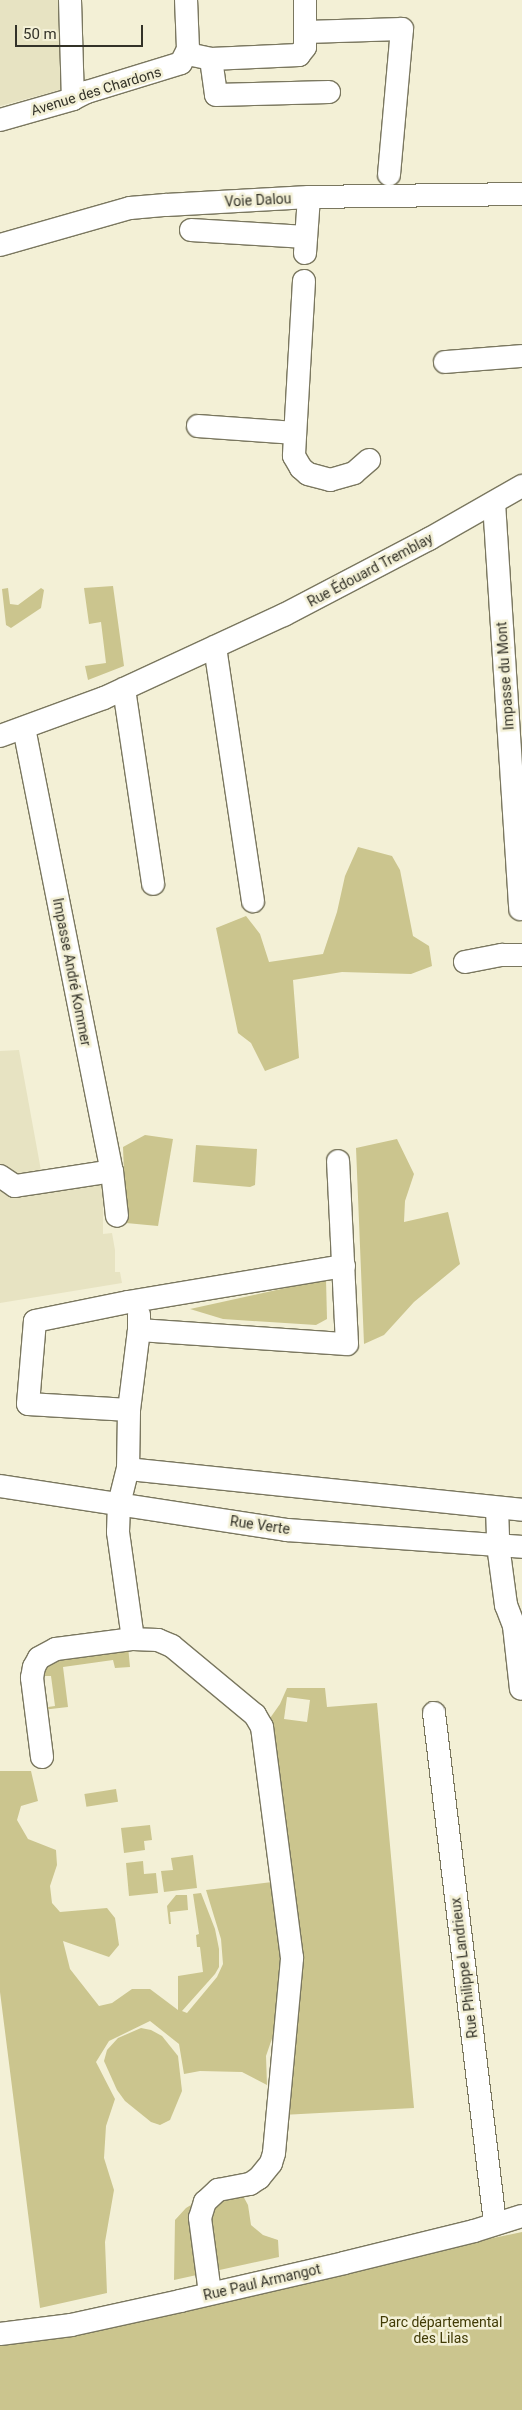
<!DOCTYPE html>
<html>
<head>
<meta charset="utf-8">
<style>
  body { margin:0 }
  #map { position:relative; width:522px; height:2410px; overflow:hidden; background:#f3f0d6; font-family:Roboto,sans-serif }
  div>[style] { position:absolute }
  .built>* { inset:0; background:#e7e3c2 }
  .green>* { inset:0; background:#cbc58e; transform-origin:0 0 }
  .roads { filter:drop-shadow(1px 0 #7a775f) drop-shadow(-1px 0 #7a775f) drop-shadow(0 1px #7a775f) drop-shadow(0 -1px #7a775f) }
  .minor>* { height:22px; margin:-11px; padding:0 11px; transform-origin:11px; border-radius:11px; background:#fff }
  span { translate:-50% -50%; white-space:nowrap; text-align:center; line-height:1.15; -webkit-text-stroke:5px #f3f0d6; paint-order:stroke }
  .street-label { font-size:14px; color:#333228 }
  .park-label { font-size:14px; color:#413b06 }
  .scale { position:absolute; left:15px; top:25px; width:128px; height:22px; box-sizing:border-box; border:2px solid #333228; border-top:0; padding-left:6px; font-size:15px; line-height:18px; white-space:nowrap; color:#333228; -webkit-text-stroke:4px #f3f0d6; paint-order:stroke }
</style>
</head>
<body>
<div id="map">
  <div class="built">
    <i style="clip-path:polygon(0 0,63px 0,67px 88px,0 106px)"></i>
    <i style="clip-path:polygon(19px 1050px,44px 1187px,103px 1182px,103px 1234px,112px 1233px,115px 1250px,115px 1272px,120px 1272px,122px 1283px,0 1303px,0 1051px)"></i>
  </div>
  <div class="green">
    <i style="clip-path:polygon(113px 586px,124px 666px,88px 680px,85px 666px,106px 663px,101px 622px,89px 624px,84px 588px)"></i>
    <i style="clip-path:polygon(8px 588px,10px 604px,18px 605px,41px 588px,44px 590px,41px 608px,11px 628px,6px 625px,2px 589px)"></i>
    <i style="clip-path:polygon(358px 847px,392px 856px,400px 870px,413px 936px,429px 946px,432px 966px,411px 974px,342px 972px,293px 980px,299px 1058px,265px 1071px,251px 1043px,238px 1033px,216px 928px,246px 916px,260px 934px,269px 962px,323px 954px,337px 912px,345px 876px)"></i>
    <i style="clip-path:polygon(145px 1135px,173px 1139px,158px 1226px,126px 1223px,123px 1147px)"></i>
    <i style="clip-path:polygon(397px 1139px,414px 1174px,405px 1201px,404px 1222px,448px 1212px,460px 1264px,414px 1302px,384px 1335px,364px 1344px,356px 1148px)"></i>
    <i style="clip-path:polygon(196px 1145px,257px 1149px,255px 1185px,250px 1187px,193px 1182px)"></i>
    <i style="clip-path:polygon(326px 1279px,327px 1319px,316px 1325px,223px 1319px,190px 1309px)"></i>
    <i style="clip-path:polygon(128px 1646px,130px 1667px,115px 1668px,113px 1660px,63px 1667px,68px 1707px,42px 1710px,41px 1708px,55px 1706px,51px 1676px,38px 1676px,42px 1662px)"></i>
    <i style="clip-path:polygon(evenodd,287px 1688px,325px 1688px,327px 1707px,377px 1703px,414px 2108px,282px 2115px,296px 1975px,268px 1721px,280px 1704px,287px 1688px,287px 1697px,310px 1700px,307px 1722px,284px 1719px,287px 1697px)"></i>
    <i style="clip-path:polygon(0 1771px,31px 1771px,38px 1801px,21px 1806px,17px 1820px,28px 1839px,56px 1850px,57px 1865px,50px 1886px,52px 1903px,60px 1912px,107px 1908px,115px 1918px,119px 1945px,109px 1957px,63px 1941px,70px 1969px,99px 2006px,112px 2003px,132px 1989px,150px 1989px,178px 2010px,178px 1976px,203px 1972px,200px 1947px,197px 1947px,196px 1935px,199px 1934px,193px 1894px,201px 1893px,215px 1929px,219px 1949px,219px 1967px,215px 1974px,182px 2011px,187px 2013px,217px 1977px,223px 1964px,221px 1939px,206px 1890px,272px 1882px,283px 1952px,278px 2021px,266px 2056px,267px 2085px,242px 2072px,200px 2071px,184px 2074px,179px 2044px,150px 2021px,109px 2041px,96px 2062px,115px 2099px,106px 2126px,104px 2158px,114px 2190px,105px 2242px,107px 2293px,40px 2308px,0 1992px)"></i>
    <i style="left:116px;top:1789px;width:13px;height:32px;rotate:81deg"></i>
    <i style="clip-path:polygon(150px 1825px,152px 1840px,144px 1841px,145px 1850px,124px 1853px,121px 1828px)"></i>
    <i style="clip-path:polygon(193px 1855px,197px 1888px,164px 1892px,161px 1871px,173px 1870px,171px 1858px)"></i>
    <i style="clip-path:polygon(143px 1861px,144px 1874px,156px 1873px,158px 1893px,129px 1896px,126px 1863px)"></i>
    <i style="clip-path:polygon(176px 1895px,187px 1895px,188px 1910px,170px 1912px,171px 1924px,169px 1924px,167px 1906px)"></i>
    <i style="clip-path:polygon(141px 2028px,151px 2030px,162px 2036px,178px 2056px,182px 2091px,170px 2120px,160px 2125px,151px 2122px,125px 2101px,117px 2090px,104px 2061px,107px 2050px,118px 2038px)"></i>
    <i style="clip-path:polygon(224px 2185px,242px 2194px,248px 2205px,251px 2225px,263px 2235px,278px 2240px,279px 2257px,174px 2280px,175px 2220px,186px 2208px)"></i>
    <i style="clip-path:polygon(522px 2232px,522px 2410px,0 2410px,0 2341px)"></i>
  </div>
  <div class="roads">
    <div class="minor">
      <i style="left:70px;top:0;width:99px;rotate:88.3deg"></i>
      <i style="left:306px;top:32px;width:96px;rotate:-1.8deg"></i>
      <i style="left:402px;top:29px;width:146px;rotate:95.1deg"></i>
      <i style="left:188px;top:54px;width:24px;rotate:12deg"></i>
      <i style="left:211px;top:59px;width:88px;rotate:-2.6deg"></i>
      <i style="left:299px;top:55px;width:10px;rotate:-53deg"></i>
      <i style="left:305px;top:47px;width:47px;rotate:-90deg"></i>
      <i style="left:211px;top:59px;width:36px;rotate:82deg"></i>
      <i style="left:216px;top:95px;width:113px;rotate:-1.5deg"></i>
      <i style="left:0;top:120px;width:76px;rotate:-16deg"></i>
      <i style="left:73px;top:99px;width:16px;rotate:-27deg"></i>
      <i style="left:87px;top:92px;width:98px;rotate:-17.1deg"></i>
      <i style="left:181px;top:63px;width:16px;rotate:-63deg"></i>
      <i style="left:188px;top:49px;width:49px;rotate:-92.3deg"></i>
      <i style="left:191px;top:230px;width:115px;rotate:3.5deg"></i>
      <i style="left:0;top:245px;width:135px;rotate:-15.9deg"></i>
      <i style="left:130px;top:208px;width:36px;rotate:-5deg"></i>
      <i style="left:166px;top:205px;width:143px;rotate:-3.2deg"></i>
      <i style="left:309px;top:197px;width:213px;rotate:-0.8deg"></i>
      <i style="left:305px;top:253px;width:56px;rotate:-85.9deg"></i>
      <i style="left:304px;top:281px;width:175px;rotate:93.3deg"></i>
      <i style="left:294px;top:456px;width:14px;rotate:60deg"></i>
      <i style="left:301px;top:468px;width:9px;rotate:41deg"></i>
      <i style="left:308px;top:474px;width:23px;rotate:15deg"></i>
      <i style="left:330px;top:480px;width:25px;rotate:-16deg"></i>
      <i style="left:354px;top:473px;width:20px;rotate:-41deg"></i>
      <i style="left:445px;top:362px;width:77px;rotate:-4.5deg"></i>
      <i style="left:198px;top:426px;width:97px;rotate:4.1deg"></i>
      <i style="left:494px;top:503px;width:407px;rotate:86.3deg"></i>
      <i style="left:215px;top:647px;width:257px;rotate:81.5deg"></i>
      <i style="left:124px;top:689px;width:197px;rotate:81.5deg"></i>
      <i style="left:24px;top:728px;width:452px;rotate:78.8deg"></i>
      <i style="left:112px;top:1171px;width:45px;rotate:83.7deg"></i>
      <i style="left:0;top:736px;width:111px;rotate:-20.1deg"></i>
      <i style="left:104px;top:698px;width:198px;rotate:-24.8deg"></i>
      <i style="left:284px;top:615px;width:164px;rotate:-27.7deg"></i>
      <i style="left:429px;top:539px;width:107px;rotate:-29.7deg"></i>
      <i style="left:465px;top:962px;width:38px;rotate:-11deg"></i>
      <i style="left:502px;top:955px;width:20px"></i>
      <i style="left:0;top:1176px;width:18px;rotate:34deg"></i>
      <i style="left:15px;top:1186px;width:98px;rotate:-8.8deg"></i>
      <i style="left:139px;top:1330px;width:208px;rotate:3.9deg"></i>
      <i style="left:347px;top:1344px;width:183px;rotate:-92.8deg"></i>
      <i style="left:129px;top:1410px;width:101px;rotate:-176.6deg"></i>
      <i style="left:28px;top:1404px;width:83px;rotate:-85.2deg"></i>
      <i style="left:35px;top:1321px;width:95px;rotate:-11.5deg"></i>
      <i style="left:128px;top:1302px;width:219px;rotate:-9.5deg"></i>
      <i style="left:128px;top:1469px;width:59px;rotate:-89deg"></i>
      <i style="left:129px;top:1410px;width:81px;rotate:-82.9deg"></i>
      <i style="left:139px;top:1330px;width:15px;rotate:-90deg"></i>
      <i style="left:0;top:1486px;width:290px;rotate:8.7deg"></i>
      <i style="left:287px;top:1530px;width:236px;rotate:4.1deg"></i>
      <i style="left:497px;top:1508px;width:37px;rotate:88deg"></i>
      <i style="left:498px;top:1545px;width:61px;rotate:82.4deg"></i>
      <i style="left:506px;top:1605px;width:22px;rotate:69deg"></i>
      <i style="left:514px;top:1626px;width:63px;rotate:83.7deg"></i>
      <i style="left:434px;top:1713px;width:514px;rotate:83.18deg"></i>
      <i style="left:42px;top:1757px;width:80px;rotate:-97.2deg"></i>
      <i style="left:32px;top:1678px;width:11px;rotate:-80deg"></i>
      <i style="left:34px;top:1667px;width:10px;rotate:-61deg"></i>
      <i style="left:39px;top:1658px;width:19px;rotate:-28deg"></i>
      <i style="left:56px;top:1649px;width:78px;rotate:-7.4deg"></i>
      <i style="left:210px;top:2293px;width:76px;rotate:-97.6deg"></i>
      <i style="left:200px;top:2218px;width:17px;rotate:-73deg"></i>
      <i style="left:205px;top:2202px;width:18px;rotate:-43deg"></i>
      <i style="left:218px;top:2190px;width:33px;rotate:-11deg"></i>
      <i style="left:250px;top:2184px;width:11px;rotate:-34deg"></i>
      <i style="left:259px;top:2178px;width:19px;rotate:-51deg"></i>
      <i style="left:271px;top:2163px;width:10px;rotate:-73deg"></i>
      <i style="left:274px;top:2153px;width:196px;rotate:-84.7deg"></i>
      <i style="left:292px;top:1958px;width:233px;rotate:-97.4deg"></i>
      <i style="left:262px;top:1727px;width:14px;rotate:-120deg"></i>
      <i style="left:255px;top:1715px;width:108px;rotate:-140.3deg"></i>
      <i style="left:172px;top:1646px;width:15px;rotate:-157deg"></i>
      <i style="left:158px;top:1640px;width:25px;rotate:-178deg"></i>
      <i style="left:133px;top:1639px;width:108px;rotate:-98deg"></i>
      <i style="left:118px;top:1532px;width:28px;rotate:-88deg"></i>
      <i style="left:119px;top:1504px;width:36px;rotate:-76deg"></i>
      <i style="left:128px;top:1469px;width:396px;rotate:5.9deg"></i>
      <i style="left:0;top:2334px;width:72px;rotate:-7.2deg"></i>
      <i style="left:71px;top:2325px;width:112px;rotate:-12.4deg"></i>
      <i style="left:180px;top:2301px;width:168px;rotate:-13deg"></i>
      <i style="left:344px;top:2263px;width:134px;rotate:-13.8deg"></i>
      <i style="left:474px;top:2231px;width:50px;rotate:-17.4deg"></i>
    </div>
  </div>
  <div class="street-label">
    <span style="left:96px;top:91px;rotate:-17deg">Avenue des Chardons</span>
    <span style="left:258px;top:200px;rotate:-3deg">Voie Dalou</span>
    <span style="left:370px;top:570px;rotate:-28deg">Rue Édouard Tremblay</span>
    <span style="left:505px;top:676px;rotate:-94deg">Impasse du Mont</span>
    <span style="left:72px;top:972px;rotate:79deg">Impasse André Kommer</span>
    <span style="left:260px;top:1525px;rotate:8deg">Rue Verte</span>
    <span style="left:464px;top:1968px;rotate:-97deg">Rue Philippe Landrieux</span>
    <span style="left:262px;top:2282px;rotate:-13deg">Rue Paul Armangot</span>
  </div>
  <div class="park-label">
    <span style="left:441px;top:2330px">Parc départemental<br>des Lilas</span>
  </div>
  <div class="scale">50 m</div>
</div>
</body>
</html>
